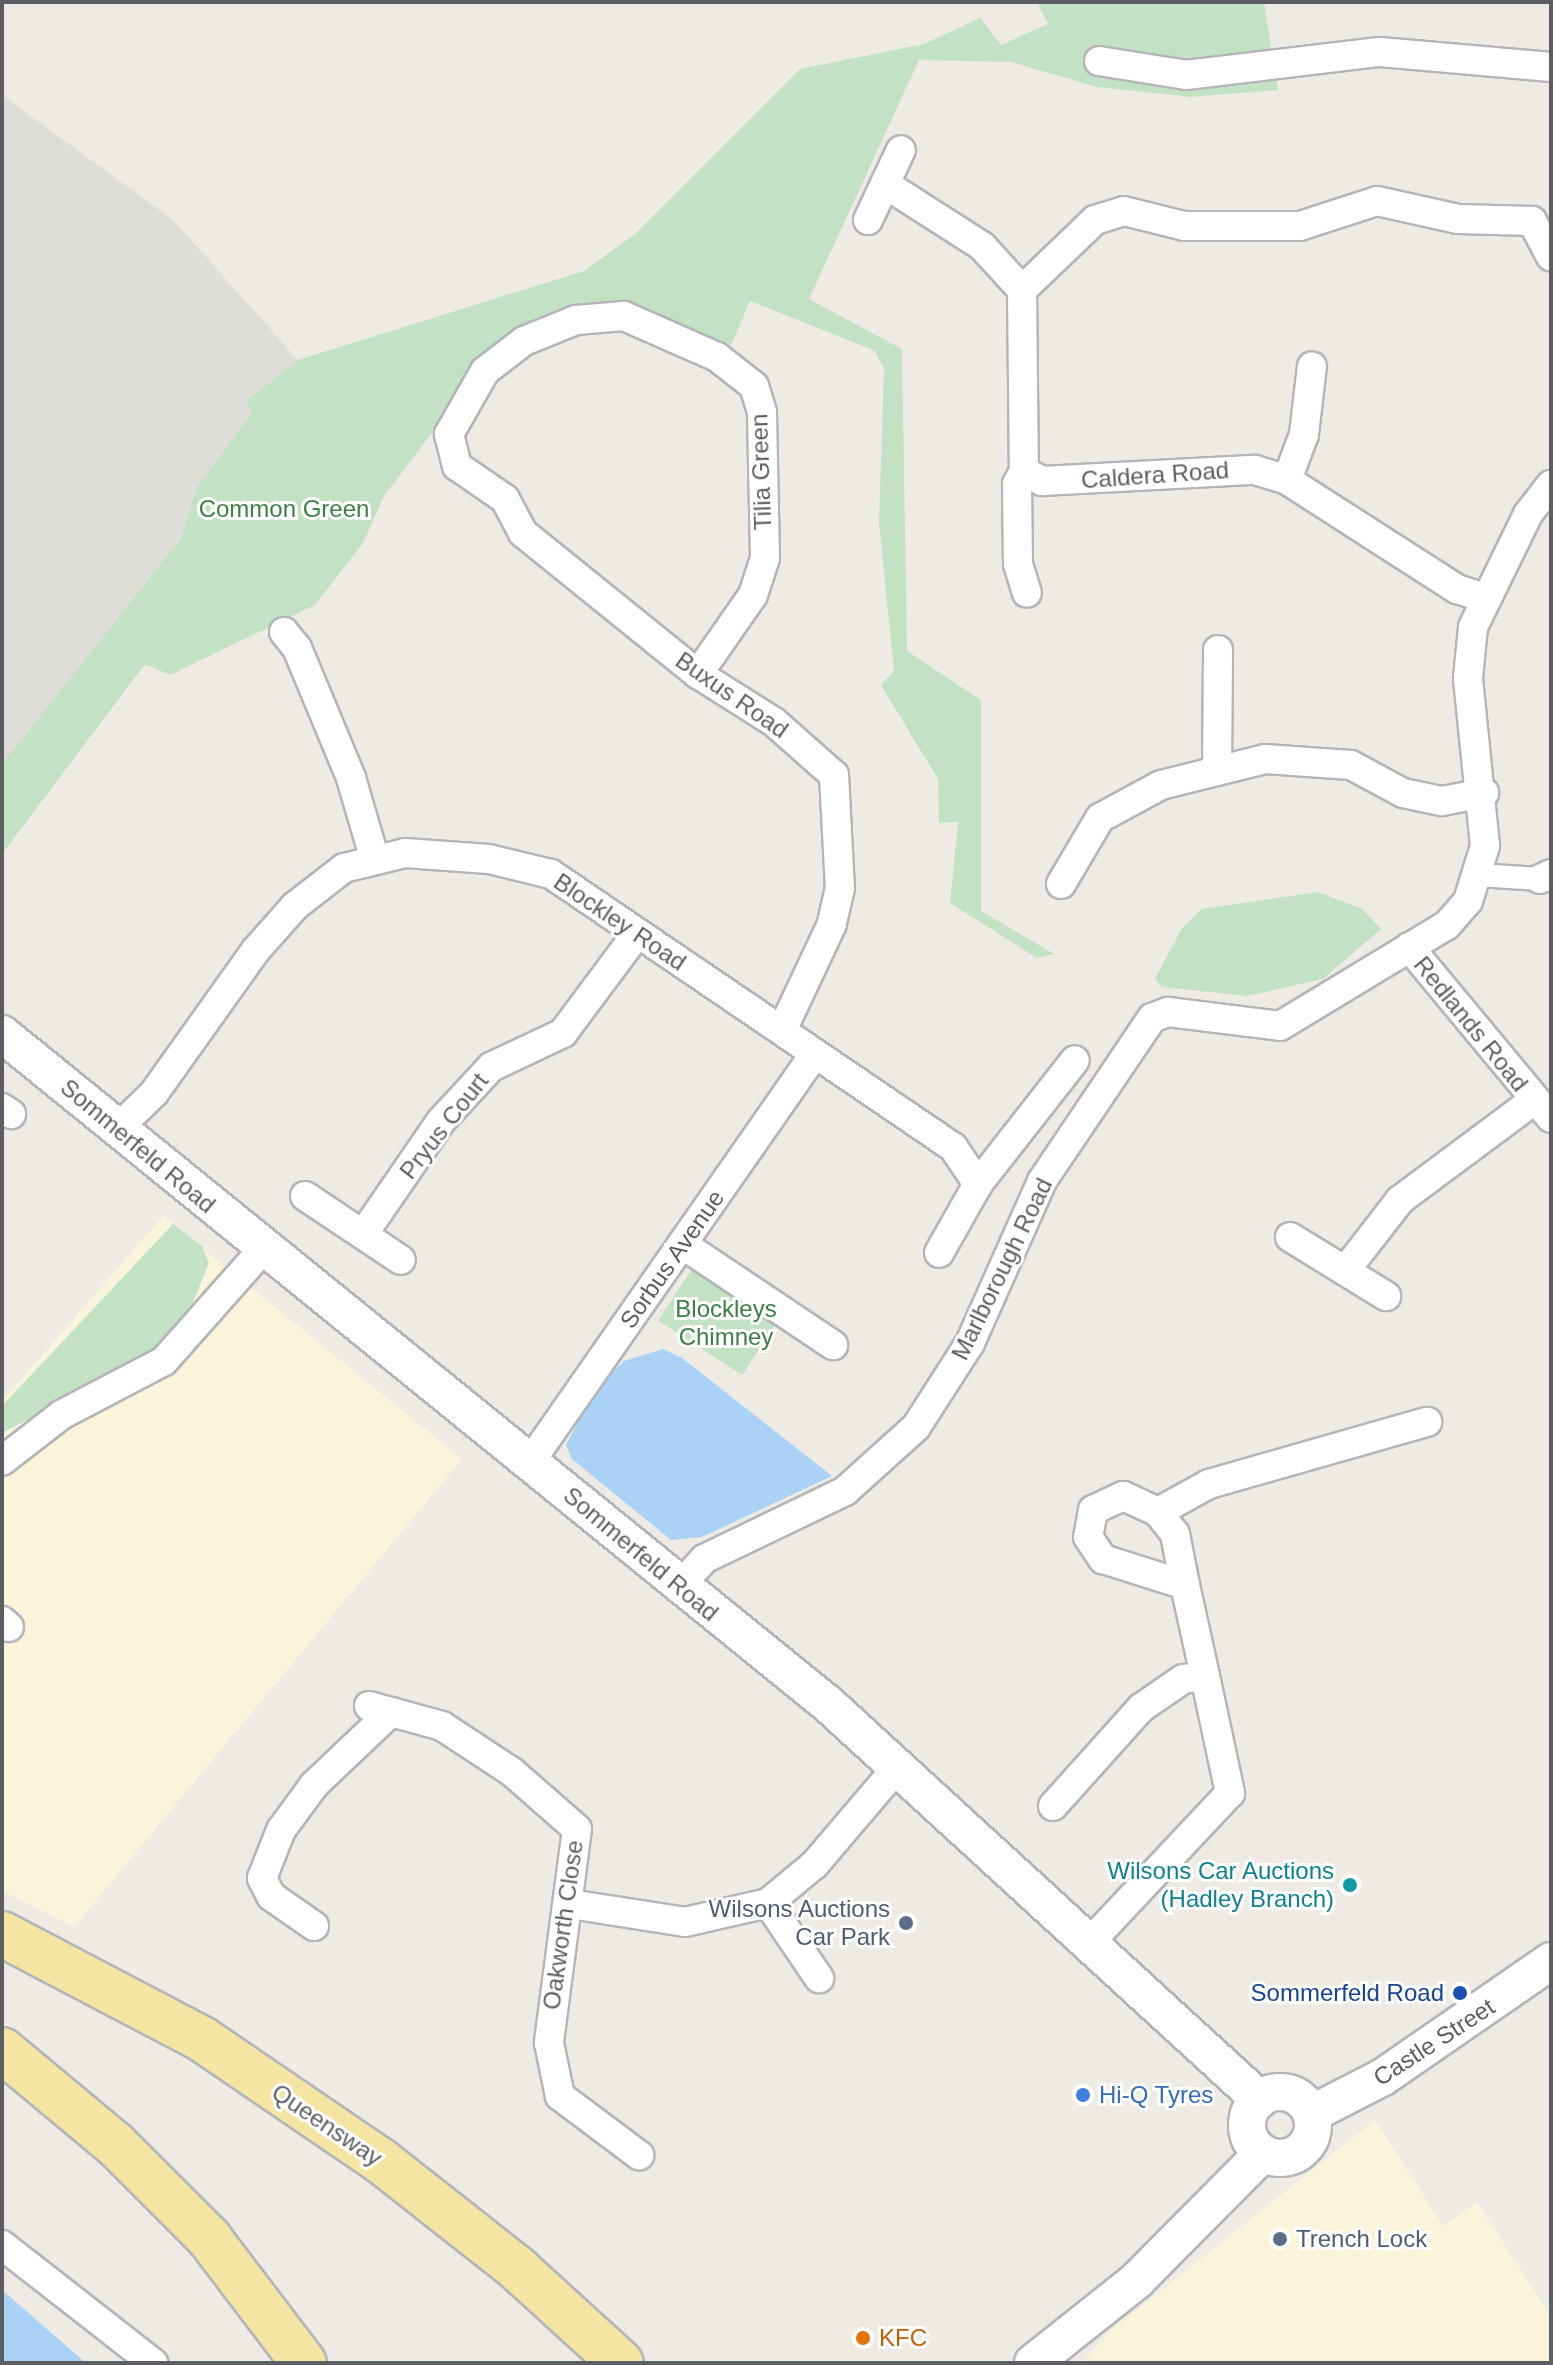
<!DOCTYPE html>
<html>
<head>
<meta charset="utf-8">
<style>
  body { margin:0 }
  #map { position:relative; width:1553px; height:2365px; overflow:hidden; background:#edebe3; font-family:Helvetica,sans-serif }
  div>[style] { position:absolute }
  .commercial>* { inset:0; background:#faf4db }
  .industrial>* { inset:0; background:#deddd8 }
  .green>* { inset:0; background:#c2e2c3; transform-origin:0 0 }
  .water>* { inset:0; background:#aad2f7 }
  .roads { filter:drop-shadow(2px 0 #b4b5b9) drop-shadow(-2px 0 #b4b5b9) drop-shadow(0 2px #b4b5b9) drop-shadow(0 -2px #b4b5b9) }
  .pedestrian>* { height:22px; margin:-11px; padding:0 11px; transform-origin:11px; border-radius:11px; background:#fff }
  .minor>* { height:28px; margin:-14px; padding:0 14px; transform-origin:14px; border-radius:14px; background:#fff }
  .tertiary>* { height:36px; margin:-18px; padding:0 18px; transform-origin:18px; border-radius:18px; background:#fff }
  .tertiary>.ring { margin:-18px; padding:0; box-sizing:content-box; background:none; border:36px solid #fff; border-radius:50% }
  .trunk>* { height:44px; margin:-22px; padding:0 22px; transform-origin:22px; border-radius:22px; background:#f4e6a2 }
  .dots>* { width:22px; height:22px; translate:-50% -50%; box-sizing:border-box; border:4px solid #fff; border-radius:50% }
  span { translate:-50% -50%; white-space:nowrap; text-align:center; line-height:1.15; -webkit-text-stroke:6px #fff; paint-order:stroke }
  .street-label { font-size:24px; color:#5b5e63 }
  .park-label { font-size:24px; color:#3d8043 }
  .culture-label { font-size:24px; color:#0d838f }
  .right { translate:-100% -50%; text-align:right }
  .service-label { font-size:24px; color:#4e5e75 }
  .left { translate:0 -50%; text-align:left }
  .transit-label { font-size:24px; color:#164399 }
  .shop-label { font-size:24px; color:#366cbe }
  .food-label { font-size:24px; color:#c56008 }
  .frame { position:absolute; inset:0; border:4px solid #5b5e63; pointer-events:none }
</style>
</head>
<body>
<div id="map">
  <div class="commercial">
    <i style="clip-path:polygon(163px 1216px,462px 1459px,74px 1927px,2px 1891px,2px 1401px)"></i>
    <i style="clip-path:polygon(1375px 2120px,1443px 2226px,1477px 2202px,1551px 2317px,1551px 2363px,1082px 2363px,1110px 2331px)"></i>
  </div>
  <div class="industrial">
    <i style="clip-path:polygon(2px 95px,173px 220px,298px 360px,246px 401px,252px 413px,197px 487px,181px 538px,2px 764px)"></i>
  </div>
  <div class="green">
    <i style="clip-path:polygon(1037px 2px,1264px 2px,1278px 90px,1190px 97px,1097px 87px,1011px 62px,919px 60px,809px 299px,902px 349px,907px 651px,981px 700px,981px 911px,1054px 954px,1037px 958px,950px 903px,958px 822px,939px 823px,938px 779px,881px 685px,894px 671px,879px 523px,884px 369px,875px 351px,750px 301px,731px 345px,632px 303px,595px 303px,505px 336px,384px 496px,363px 543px,315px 605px,170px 675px,145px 664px,2px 854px,2px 764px,181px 538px,197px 487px,252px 413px,246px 401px,298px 360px,584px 271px,635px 234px,800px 69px,924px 44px,980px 18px,1001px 45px,1048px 24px)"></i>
    <i style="clip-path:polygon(1318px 892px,1362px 909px,1381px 929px,1323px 979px,1247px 996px,1162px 987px,1155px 979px,1182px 928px,1202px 909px)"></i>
    <i style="clip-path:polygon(173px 1224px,202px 1246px,209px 1263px,187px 1317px,155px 1353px,2px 1433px,2px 1406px)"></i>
    <i style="left:697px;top:1261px;width:100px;height:71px;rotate:33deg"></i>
  </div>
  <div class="water">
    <i style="clip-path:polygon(663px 1349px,682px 1358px,832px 1476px,702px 1537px,671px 1540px,572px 1459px,566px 1445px,596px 1388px,624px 1361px)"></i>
    <i style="clip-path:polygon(2px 2290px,86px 2363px,2px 2363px)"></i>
  </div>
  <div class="roads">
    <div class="pedestrian">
      <i style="left:1478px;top:875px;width:62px;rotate:3.7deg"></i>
    </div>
    <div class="minor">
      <i style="left:1099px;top:61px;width:88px;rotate:9.1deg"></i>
      <i style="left:1186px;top:75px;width:195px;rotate:-6.8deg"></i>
      <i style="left:1380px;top:52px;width:172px;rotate:5deg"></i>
      <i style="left:885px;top:184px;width:115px;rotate:32.6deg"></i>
      <i style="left:982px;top:246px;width:59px;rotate:47.7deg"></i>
      <i style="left:1022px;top:290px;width:181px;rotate:89.4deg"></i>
      <i style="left:1024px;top:471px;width:21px;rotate:29deg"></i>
      <i style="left:1042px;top:481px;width:213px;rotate:-3deg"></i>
      <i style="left:1255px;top:470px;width:34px;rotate:17deg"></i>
      <i style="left:1287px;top:480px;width:202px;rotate:32.7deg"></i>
      <i style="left:1457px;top:589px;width:28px;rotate:18deg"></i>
      <i style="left:868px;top:220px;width:77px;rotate:-64.8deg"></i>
      <i style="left:1022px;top:290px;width:101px;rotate:-43.8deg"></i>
      <i style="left:1095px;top:220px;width:30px;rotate:-17deg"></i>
      <i style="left:1124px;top:211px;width:62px;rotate:14deg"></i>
      <i style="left:1184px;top:226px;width:116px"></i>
      <i style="left:1300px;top:226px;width:81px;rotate:-18deg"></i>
      <i style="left:1377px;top:201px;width:83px;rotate:12.5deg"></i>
      <i style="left:1458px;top:219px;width:74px;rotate:1.5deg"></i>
      <i style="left:1532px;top:221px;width:40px;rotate:62deg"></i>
      <i style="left:1024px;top:471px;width:15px;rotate:118deg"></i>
      <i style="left:1017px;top:484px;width:80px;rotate:89.3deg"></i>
      <i style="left:1018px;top:564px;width:30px;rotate:73deg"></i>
      <i style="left:1287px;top:480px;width:49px;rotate:-69.7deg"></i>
      <i style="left:1304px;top:434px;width:68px;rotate:-83.3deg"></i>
      <i style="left:284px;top:632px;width:21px;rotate:51deg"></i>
      <i style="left:297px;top:648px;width:141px;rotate:67.4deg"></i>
      <i style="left:351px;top:778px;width:85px;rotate:73.7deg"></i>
      <i style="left:698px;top:674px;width:96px;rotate:-55.2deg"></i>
      <i style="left:753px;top:595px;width:39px;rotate:-72deg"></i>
      <i style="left:765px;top:558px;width:146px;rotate:-91.2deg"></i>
      <i style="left:762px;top:412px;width:27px;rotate:-107deg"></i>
      <i style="left:754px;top:386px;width:47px;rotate:-141.9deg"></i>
      <i style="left:717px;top:357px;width:102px;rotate:-156.2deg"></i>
      <i style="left:624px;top:316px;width:48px;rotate:175.2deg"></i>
      <i style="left:576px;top:320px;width:56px;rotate:158deg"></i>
      <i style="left:524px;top:341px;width:49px;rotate:142.4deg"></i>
      <i style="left:485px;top:371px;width:73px;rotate:119.7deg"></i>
      <i style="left:449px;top:434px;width:33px;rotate:76deg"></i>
      <i style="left:457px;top:466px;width:58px;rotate:34.5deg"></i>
      <i style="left:505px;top:499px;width:38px;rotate:62deg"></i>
      <i style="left:523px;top:533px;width:225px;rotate:38.9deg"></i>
      <i style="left:698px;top:674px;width:90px;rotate:32.3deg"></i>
      <i style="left:774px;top:722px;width:80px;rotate:41.5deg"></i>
      <i style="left:834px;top:775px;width:113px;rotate:87deg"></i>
      <i style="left:840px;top:888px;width:37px;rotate:103deg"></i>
      <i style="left:832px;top:924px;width:113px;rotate:115.2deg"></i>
      <i style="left:1217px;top:771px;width:121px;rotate:-89.5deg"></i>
      <i style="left:1540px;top:879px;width:12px;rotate:-24deg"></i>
      <i style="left:1061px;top:884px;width:77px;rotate:-59.4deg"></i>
      <i style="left:1100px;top:818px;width:69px;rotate:-28.4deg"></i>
      <i style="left:1161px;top:785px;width:107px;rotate:-14deg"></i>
      <i style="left:1265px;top:759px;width:86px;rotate:4deg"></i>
      <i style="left:1351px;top:765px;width:59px;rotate:28.3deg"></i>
      <i style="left:1403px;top:793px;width:40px;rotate:12deg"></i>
      <i style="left:1442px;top:801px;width:43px;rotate:-10.8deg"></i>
      <i style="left:1409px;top:947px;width:222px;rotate:50.3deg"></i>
      <i style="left:2px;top:1108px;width:11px;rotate:34deg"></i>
      <i style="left:117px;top:1129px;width:52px;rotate:-44.2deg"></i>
      <i style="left:154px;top:1093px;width:176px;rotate:-54.5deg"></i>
      <i style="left:256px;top:950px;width:59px;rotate:-48.4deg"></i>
      <i style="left:295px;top:906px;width:62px;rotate:-37.8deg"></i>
      <i style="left:344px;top:868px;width:63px;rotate:-13.8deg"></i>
      <i style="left:405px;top:853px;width:84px;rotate:4.1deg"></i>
      <i style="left:489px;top:859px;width:64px;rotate:13.6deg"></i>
      <i style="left:551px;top:874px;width:486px;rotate:34.2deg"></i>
      <i style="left:953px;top:1147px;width:45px;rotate:56deg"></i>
      <i style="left:978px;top:1184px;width:79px;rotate:119.5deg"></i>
      <i style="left:978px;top:1184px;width:157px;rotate:-52deg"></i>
      <i style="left:305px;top:1196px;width:115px;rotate:33.7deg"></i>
      <i style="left:364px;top:1233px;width:136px;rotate:-55.5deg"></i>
      <i style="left:441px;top:1121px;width:74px;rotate:-47.2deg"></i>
      <i style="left:491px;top:1067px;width:80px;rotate:-25.3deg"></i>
      <i style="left:563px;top:1033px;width:122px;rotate:-53.3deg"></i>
      <i style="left:1290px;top:1237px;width:113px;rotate:31.6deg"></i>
      <i style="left:682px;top:1244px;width:182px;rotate:33.8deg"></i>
      <i style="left:1345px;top:1271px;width:90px;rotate:-52.2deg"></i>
      <i style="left:1400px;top:1200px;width:166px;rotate:-36.7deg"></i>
      <i style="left:2px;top:1461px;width:75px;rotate:-37.9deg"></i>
      <i style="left:61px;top:1415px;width:116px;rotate:-27.7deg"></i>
      <i style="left:164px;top:1361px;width:149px;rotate:-48.5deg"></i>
      <i style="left:530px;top:1462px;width:495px;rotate:-55.1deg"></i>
      <i style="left:1158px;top:1512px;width:58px;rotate:-28.8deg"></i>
      <i style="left:1209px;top:1484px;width:227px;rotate:-15.9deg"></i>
      <i style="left:1185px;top:1585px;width:52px;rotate:-101.1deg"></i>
      <i style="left:1175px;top:1534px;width:28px;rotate:-128deg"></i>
      <i style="left:1158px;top:1512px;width:38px;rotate:-155deg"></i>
      <i style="left:1123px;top:1496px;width:33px;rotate:155deg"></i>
      <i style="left:1093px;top:1510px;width:27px;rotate:100deg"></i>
      <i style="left:1088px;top:1537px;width:27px;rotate:56deg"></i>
      <i style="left:1103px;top:1559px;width:86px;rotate:17.6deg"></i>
      <i style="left:1185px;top:1585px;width:93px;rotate:77.6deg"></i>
      <i style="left:678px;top:1588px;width:39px;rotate:-48deg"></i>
      <i style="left:704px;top:1559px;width:157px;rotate:-25.7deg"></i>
      <i style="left:845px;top:1491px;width:96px;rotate:-42deg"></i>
      <i style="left:916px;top:1427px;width:100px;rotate:-57.3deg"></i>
      <i style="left:970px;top:1343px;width:177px;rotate:-66deg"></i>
      <i style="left:1042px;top:1181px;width:197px;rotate:-56deg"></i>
      <i style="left:1152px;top:1018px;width:17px;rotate:-21deg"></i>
      <i style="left:1168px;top:1012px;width:113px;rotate:7.1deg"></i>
      <i style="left:1280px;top:1026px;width:195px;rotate:-31.2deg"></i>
      <i style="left:1447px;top:925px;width:32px;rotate:-49deg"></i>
      <i style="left:1468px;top:901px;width:58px;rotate:-72.8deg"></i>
      <i style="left:1485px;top:846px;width:169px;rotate:-95.8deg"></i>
      <i style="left:1468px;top:678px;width:51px;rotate:-84.4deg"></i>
      <i style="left:1473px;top:627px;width:126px;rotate:-64deg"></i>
      <i style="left:1528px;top:514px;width:37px;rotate:-52deg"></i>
      <i style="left:2px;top:1621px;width:9px;rotate:41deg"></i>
      <i style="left:369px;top:1706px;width:76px;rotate:15.3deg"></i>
      <i style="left:442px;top:1726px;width:84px;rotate:33.3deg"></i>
      <i style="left:512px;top:1772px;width:86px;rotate:41.2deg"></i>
      <i style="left:577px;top:1829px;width:216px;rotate:97.5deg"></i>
      <i style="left:549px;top:2043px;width:54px;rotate:78.3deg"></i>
      <i style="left:560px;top:2096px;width:99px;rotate:36.8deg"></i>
      <i style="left:1053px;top:1806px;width:132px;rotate:-48.1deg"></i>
      <i style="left:1141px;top:1708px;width:51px;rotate:-34.6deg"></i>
      <i style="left:1183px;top:1679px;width:22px;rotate:-8deg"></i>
      <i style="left:1205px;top:1676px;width:120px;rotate:77.9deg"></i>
      <i style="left:1230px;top:1793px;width:207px;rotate:133.2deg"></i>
      <i style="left:768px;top:1903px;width:91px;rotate:55.8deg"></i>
      <i style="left:570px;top:1904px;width:116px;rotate:8.9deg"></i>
      <i style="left:685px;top:1922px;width:85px;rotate:-12.9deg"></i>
      <i style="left:768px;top:1903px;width:61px;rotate:-39.7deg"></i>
      <i style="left:815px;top:1864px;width:123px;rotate:-49.6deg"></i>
      <i style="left:314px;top:1926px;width:52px;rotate:-145.1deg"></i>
      <i style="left:271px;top:1896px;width:20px;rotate:-117deg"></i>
      <i style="left:262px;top:1878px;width:52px;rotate:-68.4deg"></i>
      <i style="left:281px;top:1830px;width:56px;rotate:-53.7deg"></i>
      <i style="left:314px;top:1785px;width:106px;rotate:-43.5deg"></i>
      <i style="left:2px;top:2245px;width:192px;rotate:38deg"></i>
    </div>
    <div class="tertiary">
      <i style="left:2px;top:1034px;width:1064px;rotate:39.05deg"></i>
      <i style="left:828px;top:1704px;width:585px;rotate:42.5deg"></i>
      <i class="ring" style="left:1247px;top:2092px;width:30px;height:30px"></i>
      <i style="left:1311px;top:2114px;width:81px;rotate:-27.2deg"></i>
      <i style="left:1383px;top:2077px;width:204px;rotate:-34.6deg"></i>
      <i style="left:1033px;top:2363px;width:132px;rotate:-38.5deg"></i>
      <i style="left:1136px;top:2281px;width:180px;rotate:-45.2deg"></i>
    </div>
    <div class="trunk">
      <i style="left:2px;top:1934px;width:226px;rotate:27.7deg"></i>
      <i style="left:202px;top:2039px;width:217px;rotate:34.3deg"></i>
      <i style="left:381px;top:2161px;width:174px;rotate:38.2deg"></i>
      <i style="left:518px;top:2269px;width:139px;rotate:42.4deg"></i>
      <i style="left:2px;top:2050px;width:148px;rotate:39.8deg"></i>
      <i style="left:116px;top:2145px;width:132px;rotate:45deg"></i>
      <i style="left:209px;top:2238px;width:157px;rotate:52.8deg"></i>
    </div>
  </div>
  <div class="dots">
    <i style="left:1350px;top:1885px;background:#0f9aa8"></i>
    <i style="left:906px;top:1923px;background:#5c6f8a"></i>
    <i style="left:1460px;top:1993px;background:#1a4fb4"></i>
    <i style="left:1083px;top:2095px;background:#3f7fe0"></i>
    <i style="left:1280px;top:2239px;background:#5c6f8a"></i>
    <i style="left:863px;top:2338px;background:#e8710a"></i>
  </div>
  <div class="street-label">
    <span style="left:761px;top:472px;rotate:-92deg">Tilia Green</span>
    <span style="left:1155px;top:475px;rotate:-4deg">Caldera Road</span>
    <span style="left:732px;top:695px;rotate:35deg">Buxus Road</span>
    <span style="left:620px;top:922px;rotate:34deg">Blockley Road</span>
    <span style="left:1471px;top:1024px;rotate:51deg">Redlands Road</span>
    <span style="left:444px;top:1126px;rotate:-52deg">Pryus Court</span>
    <span style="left:138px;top:1146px;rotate:40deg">Sommerfeld Road</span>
    <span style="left:672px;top:1259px;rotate:-55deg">Sorbus Avenue</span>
    <span style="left:1002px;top:1269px;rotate:-64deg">Marlborough Road</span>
    <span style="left:641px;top:1554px;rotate:40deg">Sommerfeld Road</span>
    <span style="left:563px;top:1925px;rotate:-82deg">Oakworth Close</span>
    <span style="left:1434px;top:2042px;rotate:-33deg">Castle Street</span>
    <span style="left:327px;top:2125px;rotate:34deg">Queensway</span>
  </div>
  <div class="park-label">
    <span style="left:284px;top:509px">Common Green</span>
    <span style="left:726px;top:1323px">Blockleys<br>Chimney</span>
  </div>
  <div class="culture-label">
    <span class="right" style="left:1334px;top:1885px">Wilsons Car Auctions<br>(Hadley Branch)</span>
  </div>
  <div class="service-label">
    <span class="right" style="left:890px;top:1923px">Wilsons Auctions<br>Car Park</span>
    <span class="left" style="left:1296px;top:2239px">Trench Lock</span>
  </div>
  <div class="transit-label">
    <span class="right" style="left:1444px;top:1993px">Sommerfeld Road</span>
  </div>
  <div class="shop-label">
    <span class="left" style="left:1099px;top:2095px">Hi-Q Tyres</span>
  </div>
  <div class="food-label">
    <span class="left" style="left:879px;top:2338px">KFC</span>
  </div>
  <div class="frame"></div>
</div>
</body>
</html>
